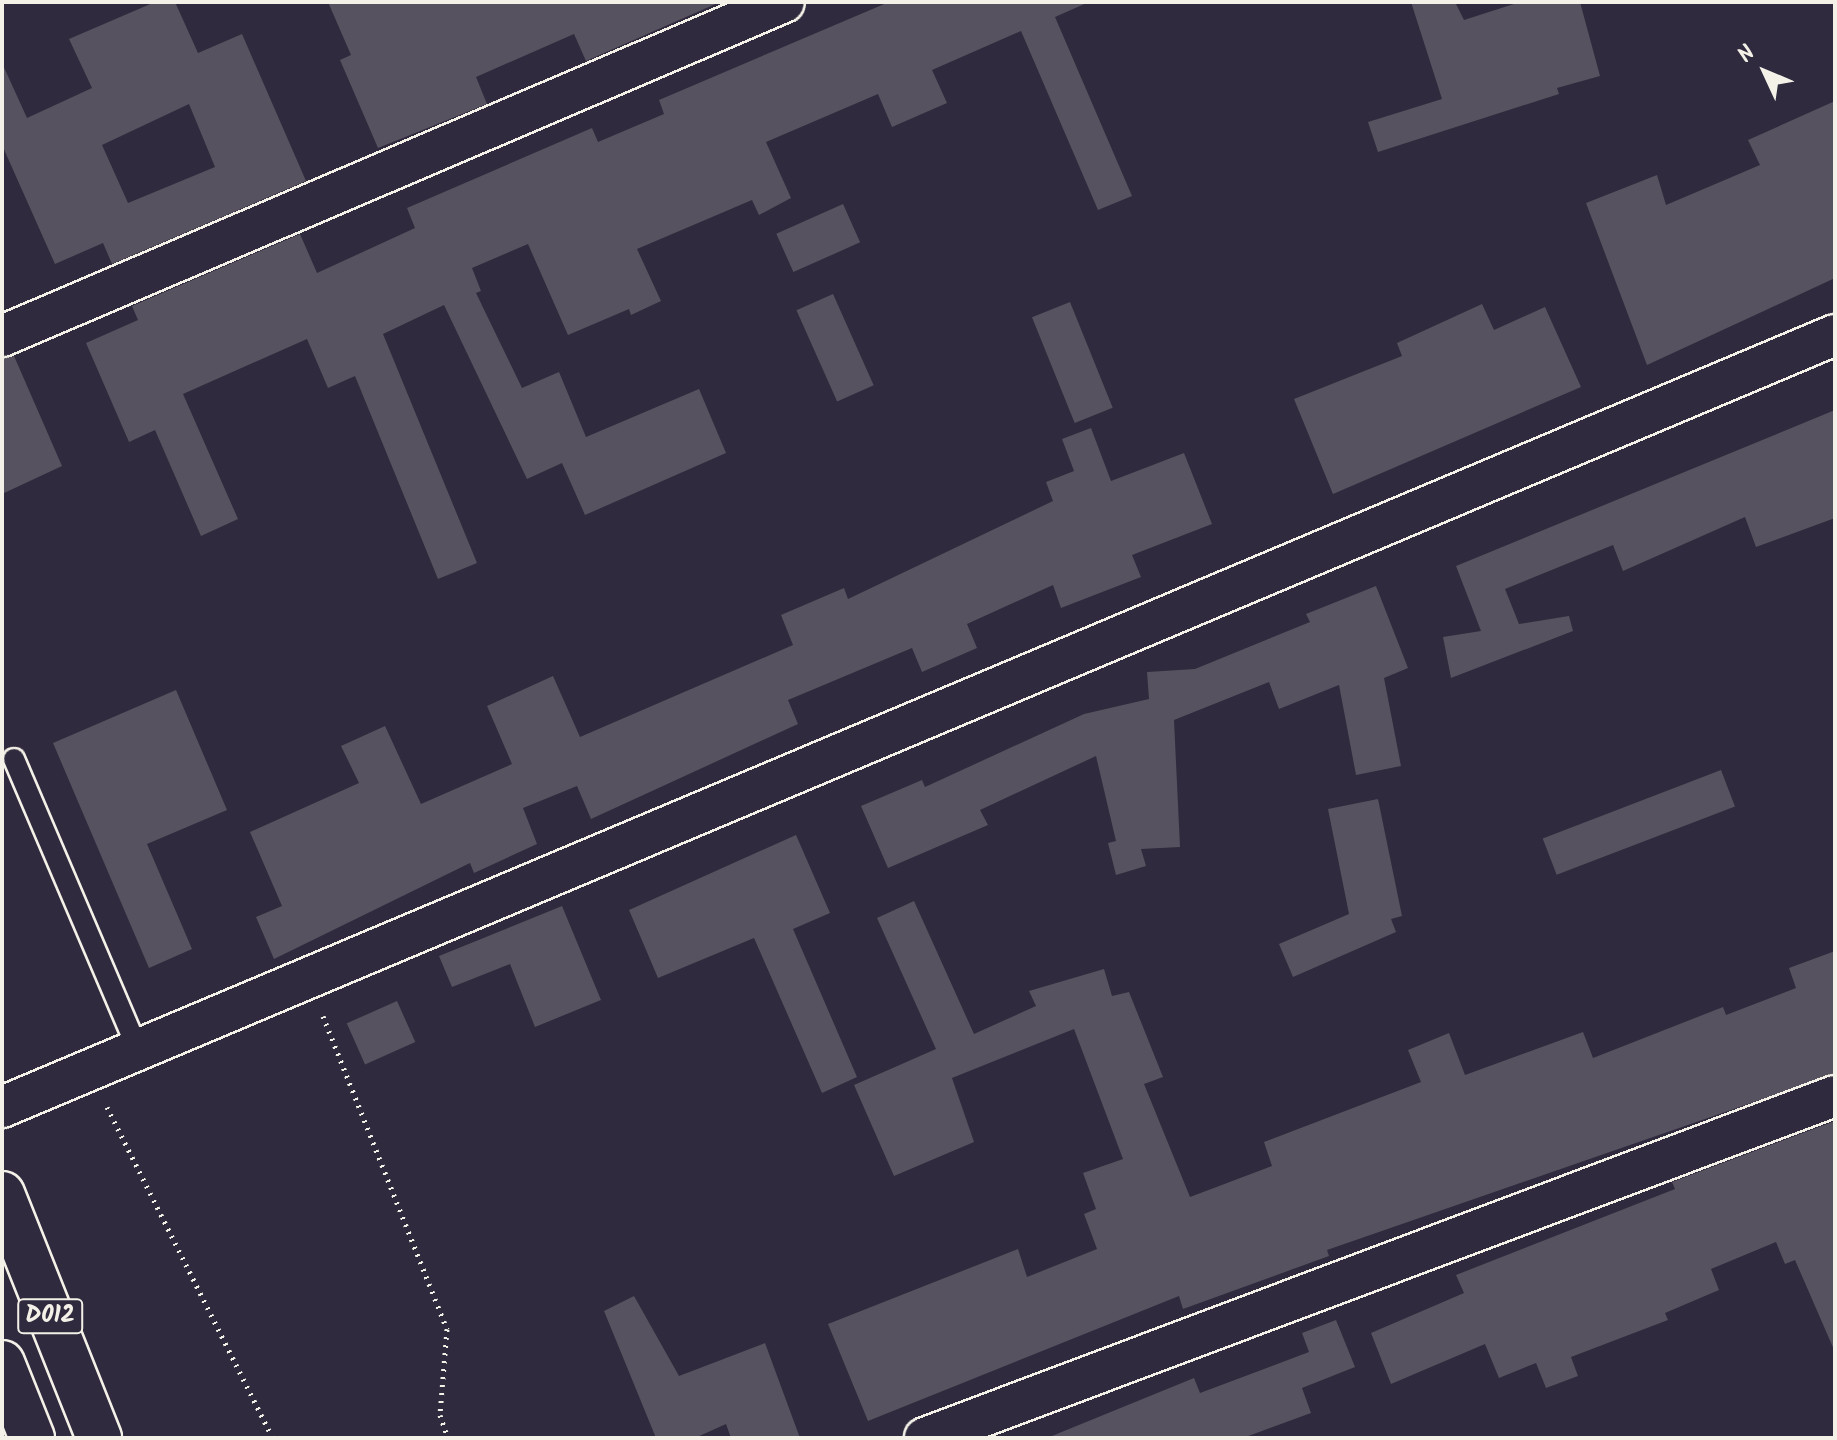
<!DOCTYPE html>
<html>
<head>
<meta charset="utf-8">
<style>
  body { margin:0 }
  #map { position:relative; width:1837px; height:1440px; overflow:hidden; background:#2f2a3d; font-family:Kalam,sans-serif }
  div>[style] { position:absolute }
  .building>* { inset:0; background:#56525f; transform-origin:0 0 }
  .path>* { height:5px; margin-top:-2.5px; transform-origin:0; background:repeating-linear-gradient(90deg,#f4f1e8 0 2px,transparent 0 8px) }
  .roads { filter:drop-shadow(2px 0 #f4f1e8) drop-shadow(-2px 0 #f4f1e8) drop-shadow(0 2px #f4f1e8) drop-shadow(0 -2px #f4f1e8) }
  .lane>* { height:20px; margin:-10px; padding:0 10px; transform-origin:10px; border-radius:10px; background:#2f2a3d }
  .street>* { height:40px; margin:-20px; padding:0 20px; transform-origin:20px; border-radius:20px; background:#2f2a3d }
  .highway>* { height:44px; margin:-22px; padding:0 22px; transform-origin:22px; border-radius:22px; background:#2f2a3d }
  span { translate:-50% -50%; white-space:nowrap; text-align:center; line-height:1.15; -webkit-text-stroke:6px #2f2a3d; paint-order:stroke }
  .shield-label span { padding:2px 6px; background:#2f2a3d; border:2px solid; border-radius:6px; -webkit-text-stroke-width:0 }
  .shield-label { font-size:24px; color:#f4f1e8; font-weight:700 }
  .frame { position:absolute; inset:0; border:4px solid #f4f1e8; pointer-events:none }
  .north { position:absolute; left:1725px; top:32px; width:80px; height:80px; -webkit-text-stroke:6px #2f2a3d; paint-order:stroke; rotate:314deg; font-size:22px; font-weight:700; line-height:32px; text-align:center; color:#f4f1e8 }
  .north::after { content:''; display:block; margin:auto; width:28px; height:36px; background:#f4f1e8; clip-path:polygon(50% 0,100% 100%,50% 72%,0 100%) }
</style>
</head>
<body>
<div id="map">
  <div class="building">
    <i style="clip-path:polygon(evenodd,155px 2px,175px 2px,198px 53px,242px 34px,306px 181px,112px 264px,103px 243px,55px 264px,2px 145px,2px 63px,27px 118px,92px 88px,69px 39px,155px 2px,189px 104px,215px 167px,128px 203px,102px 145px,189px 104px)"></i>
    <i style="clip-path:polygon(328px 2px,720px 2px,586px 61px,574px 34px,476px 77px,487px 104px,378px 148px,340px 60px,351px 55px)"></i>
    <i style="clip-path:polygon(889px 2px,1089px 2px,1055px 17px,1132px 196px,1098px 210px,1021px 31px,932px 70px,947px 103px,892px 127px,878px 94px,766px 142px,791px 198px,759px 215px,752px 200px,637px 249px,661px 301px,631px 315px,629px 309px,568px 335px,528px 244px,472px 268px,481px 291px,476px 293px,522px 388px,559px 372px,586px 437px,699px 389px,726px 453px,585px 515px,562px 463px,527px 479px,444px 305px,383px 334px,477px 563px,438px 579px,355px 376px,328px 388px,307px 339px,183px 394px,238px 519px,201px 536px,155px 430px,129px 442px,86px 343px,138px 320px,132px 306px,300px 234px,317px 273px,415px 228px,407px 208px,592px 128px,598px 142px,664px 114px,659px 100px)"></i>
    <i style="clip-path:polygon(1411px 2px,1455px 2px,1464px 20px,1520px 2px,1580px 2px,1600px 76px,1557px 88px,1559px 94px,1378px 152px,1368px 122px,1442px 99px)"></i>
    <i style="clip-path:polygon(1835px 101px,1835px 278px,1647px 365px,1586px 203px,1657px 175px,1666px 205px,1760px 165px,1748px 140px)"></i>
    <i style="left:843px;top:204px;width:42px;height:73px;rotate:66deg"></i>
    <i style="left:833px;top:294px;width:100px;height:40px;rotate:66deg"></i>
    <i style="left:1070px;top:302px;width:114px;height:41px;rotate:68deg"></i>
    <i style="clip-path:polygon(1482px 304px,1494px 330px,1545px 307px,1581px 387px,1333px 494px,1294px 399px,1402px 356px,1397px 343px)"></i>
    <i style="clip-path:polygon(14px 356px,62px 466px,2px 494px,2px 359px)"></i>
    <i style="clip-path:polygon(1835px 410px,1835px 518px,1756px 547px,1745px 517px,1623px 571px,1613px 545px,1505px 589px,1519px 624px,1569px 616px,1573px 631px,1451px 678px,1443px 637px,1481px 631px,1456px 566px)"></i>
    <i style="clip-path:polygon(1091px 428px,1111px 481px,1184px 453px,1212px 524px,1132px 555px,1141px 577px,1061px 608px,1053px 585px,967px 624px,977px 648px,922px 672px,912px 648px,788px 700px,798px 724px,591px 819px,577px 786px,523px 808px,537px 844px,474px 873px,470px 863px,274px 959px,256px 917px,282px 906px,250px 832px,359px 783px,341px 746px,385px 726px,421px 804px,512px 764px,487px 706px,553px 676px,580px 737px,793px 645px,781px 615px,844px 588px,848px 599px,1053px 501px,1046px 482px,1074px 471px,1062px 439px)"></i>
    <i style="clip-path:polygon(1376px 586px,1408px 668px,1384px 678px,1401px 766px,1356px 775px,1339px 685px,1279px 709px,1269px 682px,1174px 720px,1180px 847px,1141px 849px,1146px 866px,1116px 875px,1108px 843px,1116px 841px,1096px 756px,980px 810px,988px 825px,888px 868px,861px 806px,922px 780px,925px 787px,1084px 714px,1149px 699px,1147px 672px,1195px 669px,1310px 622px,1306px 614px)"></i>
    <i style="clip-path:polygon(176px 690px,227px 810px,147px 844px,192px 949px,149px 968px,53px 743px)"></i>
    <i style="left:1721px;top:770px;width:39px;height:191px;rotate:69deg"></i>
    <i style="clip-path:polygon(1378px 799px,1402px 916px,1391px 919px,1396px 932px,1293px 977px,1279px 944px,1349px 914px,1328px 809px)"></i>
    <i style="clip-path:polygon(796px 835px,830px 913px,793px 929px,857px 1077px,822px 1093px,754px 938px,658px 978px,629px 910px)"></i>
    <i style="clip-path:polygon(914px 901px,974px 1034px,1036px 1006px,1029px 991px,1104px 969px,1112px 996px,1129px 992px,1163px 1077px,1144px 1084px,1190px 1197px,1272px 1166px,1264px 1142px,1421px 1082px,1408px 1050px,1449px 1033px,1465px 1075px,1583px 1032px,1593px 1058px,1723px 1007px,1726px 1015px,1796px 988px,1789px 968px,1835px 951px,1835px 1074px,1327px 1250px,1329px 1256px,1183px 1309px,1179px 1296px,868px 1421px,828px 1324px,1018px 1249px,1027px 1277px,1097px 1249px,1084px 1214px,1096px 1209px,1083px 1173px,1123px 1159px,1074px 1029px,952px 1078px,974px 1142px,894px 1176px,854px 1085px,936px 1049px,877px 918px)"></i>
    <i style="clip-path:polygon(562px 906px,601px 1000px,535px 1027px,510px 964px,452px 987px,439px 956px)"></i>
    <i style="left:397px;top:1001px;width:45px;height:55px;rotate:66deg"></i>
    <i style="clip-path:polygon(1835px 1121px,1835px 1352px,1795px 1260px,1785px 1264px,1776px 1242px,1711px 1269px,1719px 1290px,1665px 1313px,1668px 1320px,1571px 1357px,1578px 1376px,1546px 1388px,1536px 1363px,1499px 1378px,1485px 1344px,1391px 1384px,1371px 1333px,1464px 1293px,1456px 1275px,1675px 1189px,1672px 1182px)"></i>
    <i style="clip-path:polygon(634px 1296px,679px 1376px,765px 1343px,800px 1438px,731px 1438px,726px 1424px,695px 1438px,656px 1438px,604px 1311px)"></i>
    <i style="clip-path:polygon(1336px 1320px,1355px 1367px,1302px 1388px,1311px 1413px,1243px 1438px,1047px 1438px,1194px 1378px,1200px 1393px,1309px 1352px,1302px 1333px)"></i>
  </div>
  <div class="path">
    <i style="left:323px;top:1016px;width:337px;rotate:68.4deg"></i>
    <i style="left:447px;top:1329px;width:86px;rotate:94.7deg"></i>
    <i style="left:440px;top:1415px;width:24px;rotate:71deg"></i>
    <i style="left:107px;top:1107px;width:370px;rotate:63.4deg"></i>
  </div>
  <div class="roads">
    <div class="lane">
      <i style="left:14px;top:759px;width:316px;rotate:66.9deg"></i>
    </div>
    <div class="street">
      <i style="left:2px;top:336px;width:850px;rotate:-23.13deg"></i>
      <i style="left:2px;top:1107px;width:1989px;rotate:-22.84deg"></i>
      <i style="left:925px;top:1438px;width:972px;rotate:-20.6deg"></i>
    </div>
    <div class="highway">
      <i style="left:2px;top:1194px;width:263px;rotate:68.3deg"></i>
      <i style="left:2px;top:1363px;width:81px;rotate:68.2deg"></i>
    </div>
  </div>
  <div class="shield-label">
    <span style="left:50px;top:1316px">D012</span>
  </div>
  <div class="frame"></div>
  <div class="north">N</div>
</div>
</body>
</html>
